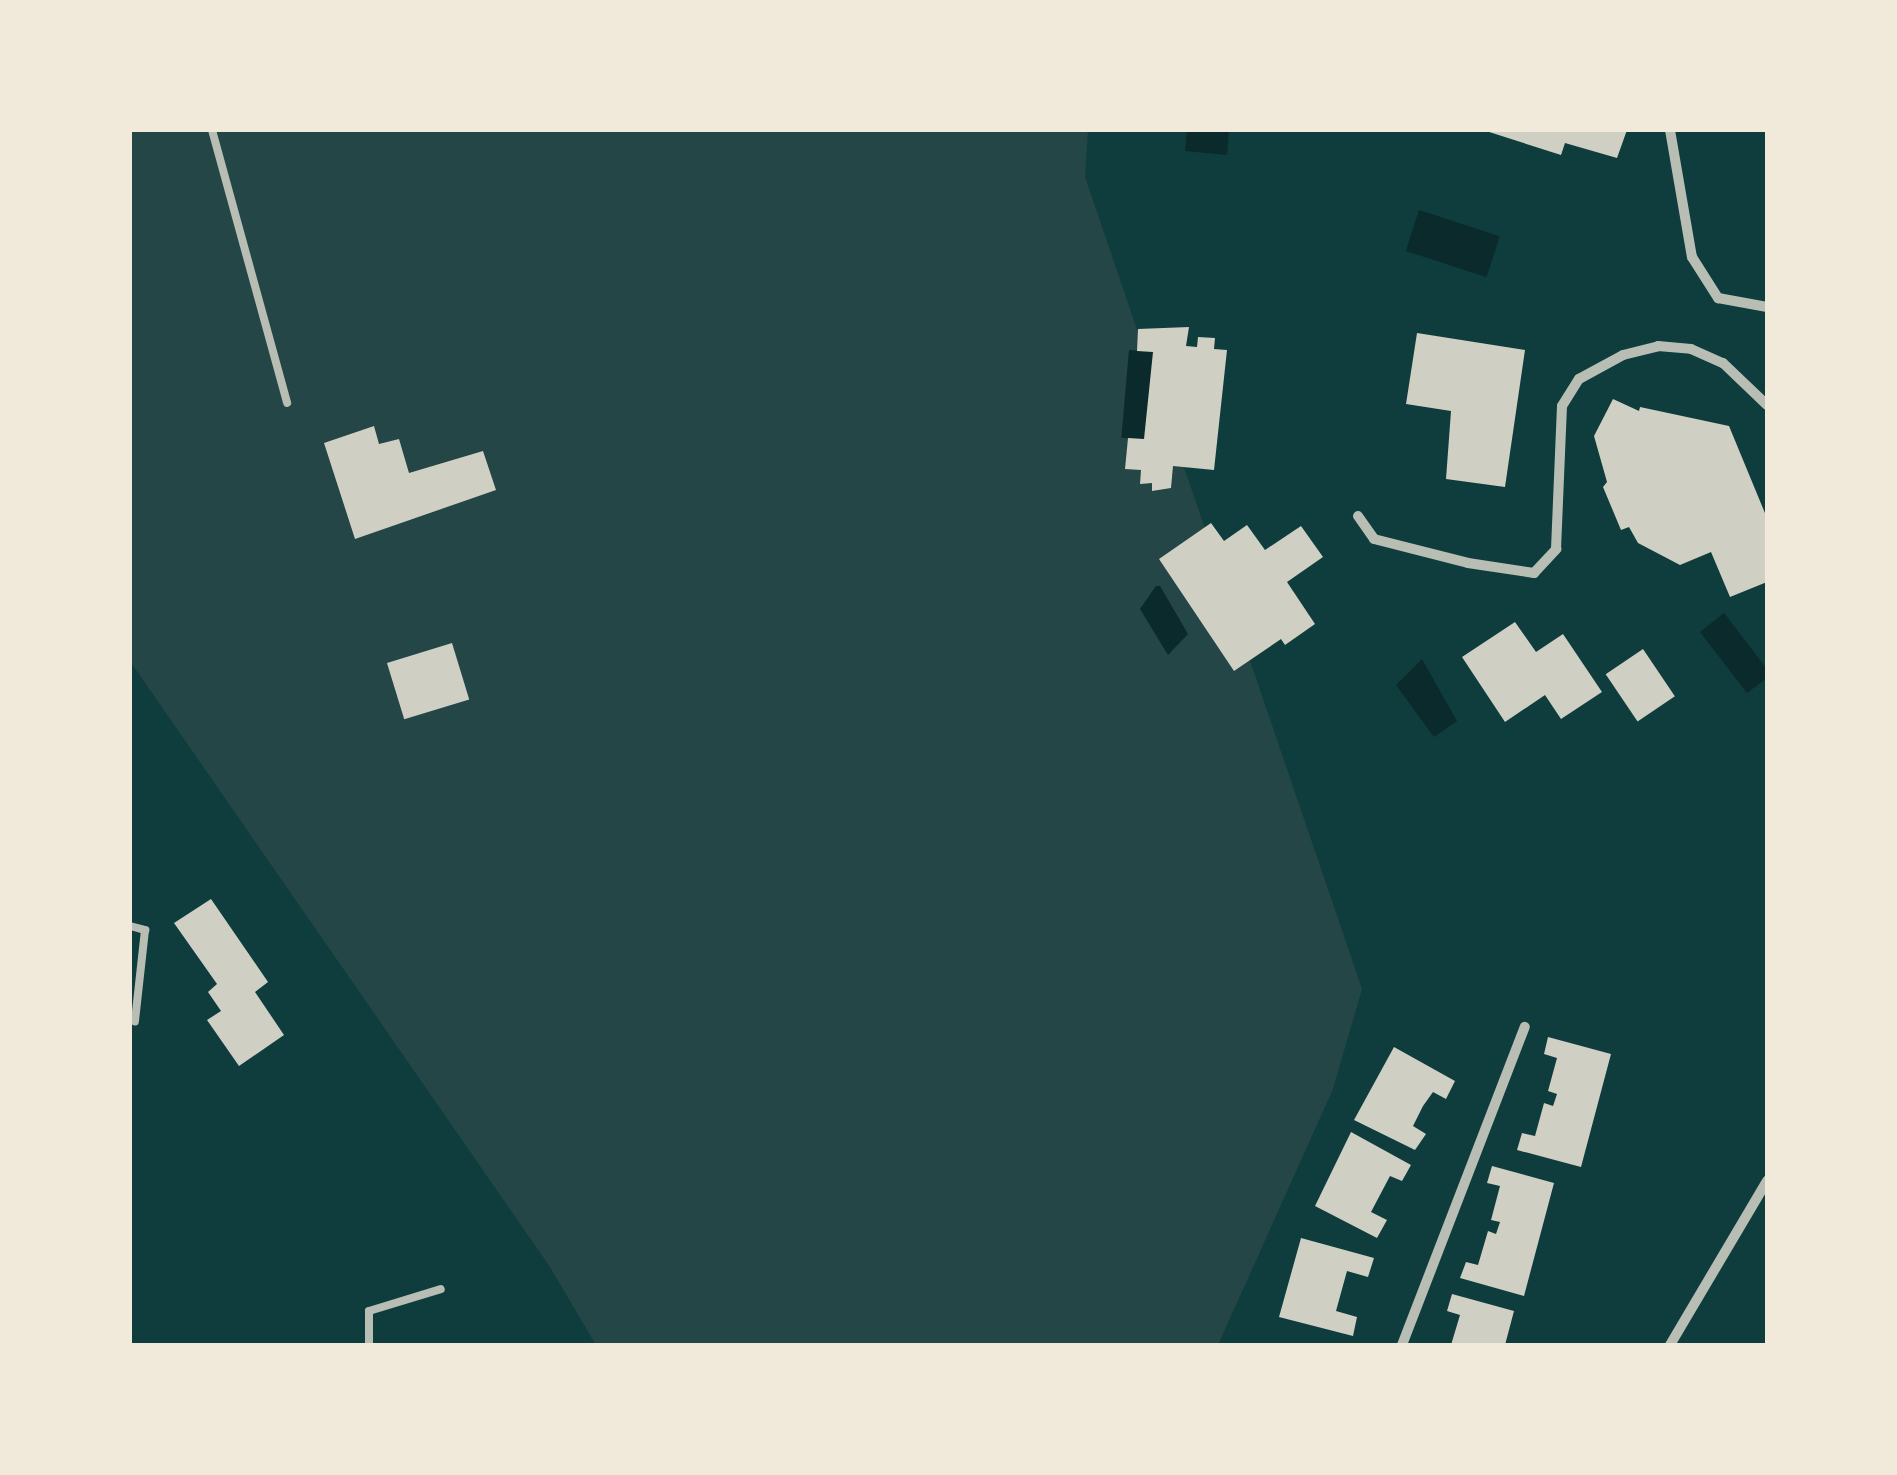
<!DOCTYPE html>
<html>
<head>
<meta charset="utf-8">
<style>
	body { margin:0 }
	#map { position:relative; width:1897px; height:1475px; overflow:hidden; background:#0f3d3e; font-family:Georgia,serif }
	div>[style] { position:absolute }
	.green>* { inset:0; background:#244646 }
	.water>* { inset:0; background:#0a2a2b; transform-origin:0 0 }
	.building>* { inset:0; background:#cfcfc3; transform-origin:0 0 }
	.service>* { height:8px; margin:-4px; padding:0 4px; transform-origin:4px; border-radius:4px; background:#b8beb3 }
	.minor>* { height:10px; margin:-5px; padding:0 5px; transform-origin:5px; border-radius:5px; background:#b8beb3 }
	span { translate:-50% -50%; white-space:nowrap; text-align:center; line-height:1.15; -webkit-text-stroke:10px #f1e9da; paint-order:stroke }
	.frame { position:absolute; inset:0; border:132px solid #f1e9da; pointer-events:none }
</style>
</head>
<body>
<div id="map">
	<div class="green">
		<i style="clip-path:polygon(130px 130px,1088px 130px,1085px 177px,1362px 989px,1333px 1089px,1218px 1345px,596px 1345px,550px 1267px,130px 661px)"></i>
	</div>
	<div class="water">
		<i style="clip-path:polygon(1187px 130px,1229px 130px,1227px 155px,1185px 151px)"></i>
		<i style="left:1419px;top:210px;width:85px;height:43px;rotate:18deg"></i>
		<i style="left:1129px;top:350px;width:24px;height:88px;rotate:5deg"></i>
		<i style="clip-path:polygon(1156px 586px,1160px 586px,1188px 634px,1168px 655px,1140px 609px)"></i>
		<i style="clip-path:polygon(1724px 613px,1767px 669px,1767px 678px,1747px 693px,1700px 632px)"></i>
		<i style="clip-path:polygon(1422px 659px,1457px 721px,1434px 737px,1396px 685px)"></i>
	</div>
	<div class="building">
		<i style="clip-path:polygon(1483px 130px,1627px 130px,1617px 158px,1565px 143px,1561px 155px)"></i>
		<i style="clip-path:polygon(1189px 327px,1186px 346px,1197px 347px,1198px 337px,1215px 338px,1214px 349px,1227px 350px,1214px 470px,1173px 466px,1171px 488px,1152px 491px,1152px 483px,1140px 484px,1141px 470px,1125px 469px,1128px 438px,1144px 439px,1153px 352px,1137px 351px,1138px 329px)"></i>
		<i style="clip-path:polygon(1417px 333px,1525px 350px,1505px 487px,1446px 479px,1451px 411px,1406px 404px)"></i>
		<i style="clip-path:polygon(1613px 399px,1639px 411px,1640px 407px,1729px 426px,1767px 518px,1767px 582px,1730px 597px,1711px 552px,1680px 565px,1638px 543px,1629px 527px,1621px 530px,1603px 487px,1607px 482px,1594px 436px)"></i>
		<i style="clip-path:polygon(374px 426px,379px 444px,399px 439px,409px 473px,483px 451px,496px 490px,355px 539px,324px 443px)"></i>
		<i style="clip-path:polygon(1211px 523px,1224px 541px,1247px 525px,1265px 550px,1301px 526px,1323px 557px,1287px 582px,1315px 624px,1285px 645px,1281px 639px,1234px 671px,1159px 559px)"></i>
		<i style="clip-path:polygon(1515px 622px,1536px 652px,1563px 634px,1602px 692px,1561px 719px,1545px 695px,1505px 722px,1462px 657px)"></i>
		<i style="left:452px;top:643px;width:59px;height:68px;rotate:73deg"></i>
		<i style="left:1643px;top:649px;width:57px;height:45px;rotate:56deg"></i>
		<i style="clip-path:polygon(211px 899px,268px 982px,255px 992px,284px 1035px,239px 1066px,207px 1020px,221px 1011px,208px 992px,217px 984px,174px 923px)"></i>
		<i style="clip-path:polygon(1548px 1037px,1611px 1054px,1581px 1167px,1517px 1150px,1522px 1133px,1535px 1136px,1544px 1103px,1553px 1106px,1557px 1094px,1548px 1091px,1557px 1058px,1544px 1054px)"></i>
		<i style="clip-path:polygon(1394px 1047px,1455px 1081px,1446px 1099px,1433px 1092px,1423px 1106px,1413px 1126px,1426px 1134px,1415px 1150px,1354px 1120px)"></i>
		<i style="clip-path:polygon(1351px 1132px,1411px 1165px,1402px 1181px,1390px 1176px,1371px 1212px,1387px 1220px,1377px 1238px,1315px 1206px)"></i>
		<i style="clip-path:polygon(1492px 1166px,1554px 1183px,1524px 1296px,1460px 1278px,1466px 1262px,1478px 1265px,1488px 1231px,1496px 1234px,1500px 1222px,1491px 1220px,1500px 1186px,1487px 1183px)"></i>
		<i style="clip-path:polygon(1301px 1238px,1374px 1258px,1368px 1277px,1347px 1271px,1336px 1311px,1357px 1317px,1353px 1336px,1279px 1317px)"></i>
		<i style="clip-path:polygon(1452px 1294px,1514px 1311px,1505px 1345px,1451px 1345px,1460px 1315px,1447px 1311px)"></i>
	</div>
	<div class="service">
		<i style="left:212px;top:130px;width:283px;rotate:74.6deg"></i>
		<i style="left:130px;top:926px;width:16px;rotate:15deg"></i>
		<i style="left:145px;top:930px;width:92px;rotate:96.3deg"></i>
		<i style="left:369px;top:1345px;width:34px;rotate:-90deg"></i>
		<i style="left:369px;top:1311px;width:75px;rotate:-17deg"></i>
	</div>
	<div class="minor">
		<i style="left:1670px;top:130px;width:129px;rotate:80.2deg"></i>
		<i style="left:1692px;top:257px;width:49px;rotate:57.6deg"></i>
		<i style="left:1718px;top:298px;width:50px;rotate:10.4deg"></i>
		<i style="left:1358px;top:516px;width:28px;rotate:55deg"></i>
		<i style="left:1374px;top:539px;width:97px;rotate:14.3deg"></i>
		<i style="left:1468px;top:563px;width:67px;rotate:8.6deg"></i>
		<i style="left:1534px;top:573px;width:33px;rotate:-47deg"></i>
		<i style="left:1556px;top:549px;width:143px;rotate:-87.6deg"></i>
		<i style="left:1562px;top:406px;width:32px;rotate:-58deg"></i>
		<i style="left:1579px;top:379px;width:50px;rotate:-28.6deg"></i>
		<i style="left:1623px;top:355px;width:36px;rotate:-14deg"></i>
		<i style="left:1658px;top:346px;width:33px;rotate:5deg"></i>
		<i style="left:1691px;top:349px;width:35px;rotate:24deg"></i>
		<i style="left:1723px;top:363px;width:61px;rotate:43.7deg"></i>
		<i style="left:1402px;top:1345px;width:341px;rotate:-68.9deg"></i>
		<i style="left:1670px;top:1345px;width:191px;rotate:-59.4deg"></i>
	</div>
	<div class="frame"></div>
</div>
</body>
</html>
